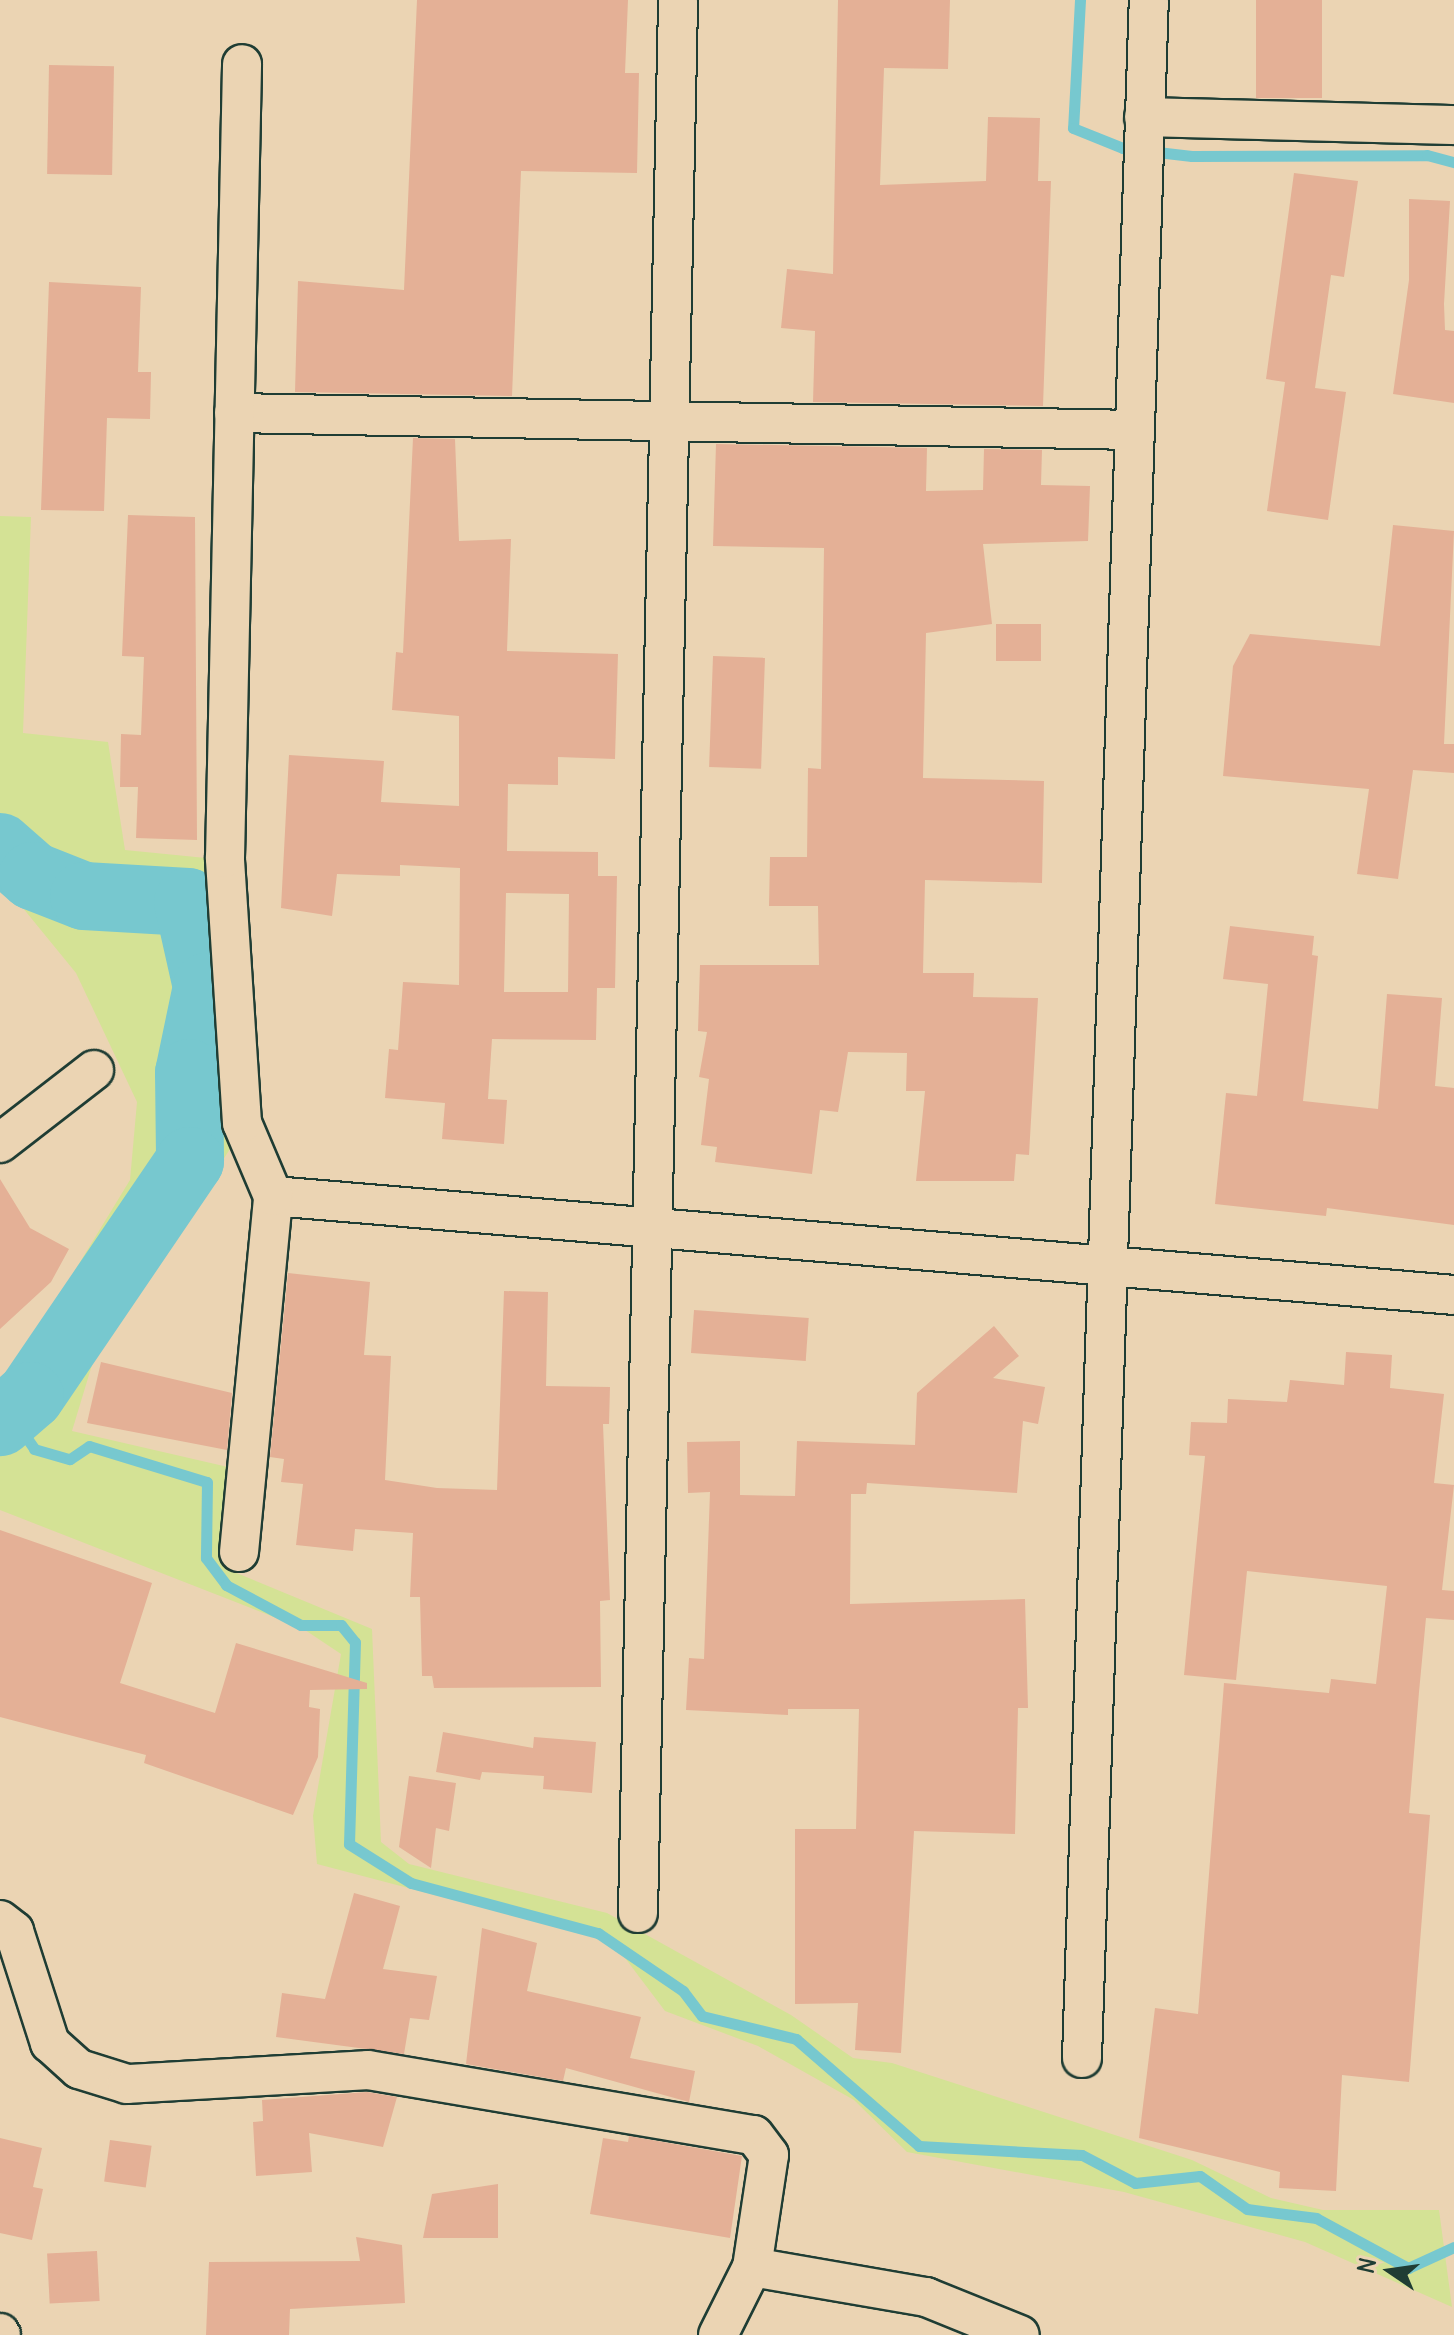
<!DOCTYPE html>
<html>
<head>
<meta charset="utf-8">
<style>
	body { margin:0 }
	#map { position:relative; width:1454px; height:2335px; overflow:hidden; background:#ebd4b3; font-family:Delius,sans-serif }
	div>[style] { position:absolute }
	.green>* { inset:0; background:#d4e295 }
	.stream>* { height:11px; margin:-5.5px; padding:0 5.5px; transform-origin:5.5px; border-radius:5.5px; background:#77c8cf }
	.river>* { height:68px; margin:-34px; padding:0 34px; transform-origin:34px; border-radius:34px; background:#77c8cf }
	.building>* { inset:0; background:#e4b096; transform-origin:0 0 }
	.roads { filter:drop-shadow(2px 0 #1f3d34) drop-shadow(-2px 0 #1f3d34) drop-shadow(0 2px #1f3d34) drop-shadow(0 -2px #1f3d34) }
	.minor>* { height:38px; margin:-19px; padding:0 19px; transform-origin:19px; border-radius:19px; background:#ebd4b3 }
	span { translate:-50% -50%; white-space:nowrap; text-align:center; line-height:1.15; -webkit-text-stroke:6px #ebd4b3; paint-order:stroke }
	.north { position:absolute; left:1350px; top:2231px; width:80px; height:80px; -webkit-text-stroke:6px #ebd4b3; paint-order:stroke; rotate:283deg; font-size:22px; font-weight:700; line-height:32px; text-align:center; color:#1f3d34 }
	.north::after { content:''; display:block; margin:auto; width:28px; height:36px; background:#1f3d34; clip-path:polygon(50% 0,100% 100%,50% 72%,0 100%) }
</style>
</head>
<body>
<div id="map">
	<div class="green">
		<i style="clip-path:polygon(0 516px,31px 517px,23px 733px,108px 742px,125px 850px,216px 859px,232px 1146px,95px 1355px,72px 1431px,228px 1467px,234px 1572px,372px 1629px,381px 1842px,409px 1864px,607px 1913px,791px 2015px,853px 2058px,892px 2063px,1192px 2160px,1271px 2198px,1323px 2210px,1439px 2210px,1452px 2307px,1305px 2242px,1124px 2192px,907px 2152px,854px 2100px,758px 2046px,665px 2011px,613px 1942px,317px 1864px,313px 1816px,341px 1654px,302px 1628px,0 1510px,0 1382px,13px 1372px,130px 1180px,137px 1102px,76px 973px,0 880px)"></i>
	</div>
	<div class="stream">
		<i style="left:1080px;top:0;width:128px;rotate:93.1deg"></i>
		<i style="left:1073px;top:128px;width:54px;rotate:21.8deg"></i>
		<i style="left:1123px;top:148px;width:69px;rotate:6.6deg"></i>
		<i style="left:1192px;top:156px;width:235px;rotate:-0.2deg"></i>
		<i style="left:1427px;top:155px;width:28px;rotate:15deg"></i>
		<i style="left:12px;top:1417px;width:39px;rotate:55deg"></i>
		<i style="left:34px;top:1449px;width:37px;rotate:16deg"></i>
		<i style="left:70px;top:1459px;width:23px;rotate:-34deg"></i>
		<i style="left:89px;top:1446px;width:123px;rotate:17deg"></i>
		<i style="left:207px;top:1482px;width:76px;rotate:90.8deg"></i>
		<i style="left:206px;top:1558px;width:34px;rotate:53deg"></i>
		<i style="left:226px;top:1585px;width:85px;rotate:28.1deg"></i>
		<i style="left:301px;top:1625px;width:40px"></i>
		<i style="left:341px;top:1625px;width:22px;rotate:51deg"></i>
		<i style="left:355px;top:1642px;width:202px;rotate:91.7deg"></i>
		<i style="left:349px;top:1844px;width:73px;rotate:32.2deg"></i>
		<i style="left:411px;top:1883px;width:194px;rotate:15deg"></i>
		<i style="left:598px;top:1933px;width:103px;rotate:34.3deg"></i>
		<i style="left:683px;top:1991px;width:31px;rotate:53deg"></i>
		<i style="left:702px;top:2016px;width:97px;rotate:13.7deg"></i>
		<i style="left:796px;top:2039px;width:163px;rotate:41deg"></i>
		<i style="left:919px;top:2146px;width:163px;rotate:3.2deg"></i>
		<i style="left:1082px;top:2155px;width:60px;rotate:27.8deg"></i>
		<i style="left:1135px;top:2183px;width:65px;rotate:-6.1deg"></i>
		<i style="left:1200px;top:2176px;width:57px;rotate:35.1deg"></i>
		<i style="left:1247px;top:2209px;width:70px;rotate:7.4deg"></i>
		<i style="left:1316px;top:2218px;width:105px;rotate:28.5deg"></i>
		<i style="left:1408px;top:2268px;width:51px;rotate:-24.5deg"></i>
	</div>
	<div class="river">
		<i style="left:0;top:847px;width:44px;rotate:41.3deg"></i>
		<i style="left:33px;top:876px;width:55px;rotate:21.4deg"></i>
		<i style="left:84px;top:896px;width:104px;rotate:3.3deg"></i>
		<i style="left:188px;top:902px;width:87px;rotate:77.4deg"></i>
		<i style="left:207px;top:987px;width:88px;rotate:101.8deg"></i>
		<i style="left:189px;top:1073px;width:88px;rotate:89.3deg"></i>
		<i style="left:190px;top:1161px;width:284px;rotate:124.2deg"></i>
		<i style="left:30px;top:1396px;width:40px;rotate:139deg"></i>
	</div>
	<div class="building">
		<i style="clip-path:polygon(417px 0,628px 0,625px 73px,639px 73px,637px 173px,521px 171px,512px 396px,295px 392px,298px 281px,404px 290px)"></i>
		<i style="clip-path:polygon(838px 0,950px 0,948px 69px,884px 68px,880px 185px,986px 181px,988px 117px,1040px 118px,1038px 181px,1051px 181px,1043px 406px,813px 402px,815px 331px,781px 328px,787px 269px,833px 274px)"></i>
		<i style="left:1256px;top:0;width:66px;height:98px"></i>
		<i style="left:49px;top:65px;width:65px;height:109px;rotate:1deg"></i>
		<i style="clip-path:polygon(1294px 173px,1358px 181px,1344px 277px,1331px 275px,1315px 388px,1346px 392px,1328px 520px,1267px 511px,1285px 382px,1266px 379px)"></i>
		<i style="clip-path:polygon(1409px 199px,1450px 201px,1444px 304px,1445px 330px,1454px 331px,1454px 403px,1393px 394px,1409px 280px)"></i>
		<i style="clip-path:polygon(49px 282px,141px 287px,138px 372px,151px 372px,150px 419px,107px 418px,104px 511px,41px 510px)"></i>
		<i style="clip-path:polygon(evenodd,413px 438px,455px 439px,459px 541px,511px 539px,507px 651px,618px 654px,615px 759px,558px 757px,558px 785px,508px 784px,507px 851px,598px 852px,598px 876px,617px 876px,615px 988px,597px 988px,596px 1040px,492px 1039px,488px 1099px,507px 1100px,504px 1144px,442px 1139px,445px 1103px,385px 1098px,389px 1049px,398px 1050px,403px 982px,459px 985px,460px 868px,400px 865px,400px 876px,337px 874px,332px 916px,281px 908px,289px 755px,384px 761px,381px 802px,459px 806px,459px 716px,392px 710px,396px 652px,403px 653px,413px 438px,506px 893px,569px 894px,568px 992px,504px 992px,506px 893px)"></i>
		<i style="clip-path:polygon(716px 444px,927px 448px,926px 491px,983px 490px,984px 449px,1042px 450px,1041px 485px,1090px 486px,1088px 541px,983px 544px,992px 624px,926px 633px,923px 778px,1044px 781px,1042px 883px,925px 880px,923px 973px,974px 973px,973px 997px,1038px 998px,1029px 1155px,1016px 1154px,1014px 1181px,916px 1181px,925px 1091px,906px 1091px,907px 1053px,848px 1052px,838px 1112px,820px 1110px,812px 1174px,715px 1162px,717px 1147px,701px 1145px,709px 1079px,699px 1077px,707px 1032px,698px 1031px,700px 965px,819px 965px,818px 906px,769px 906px,770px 857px,807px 857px,808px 768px,821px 769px,824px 548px,713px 546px)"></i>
		<i style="clip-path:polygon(128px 515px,195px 517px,197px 840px,136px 838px,138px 787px,120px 787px,121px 734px,141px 735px,144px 657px,122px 656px)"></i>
		<i style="clip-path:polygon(1393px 525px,1454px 531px,1444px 744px,1454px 744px,1454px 773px,1413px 770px,1398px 879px,1357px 874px,1369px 789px,1223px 776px,1233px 666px,1250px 634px,1380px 646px)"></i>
		<i style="left:996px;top:624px;width:45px;height:37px"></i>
		<i style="left:713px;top:656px;width:52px;height:111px;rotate:2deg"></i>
		<i style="clip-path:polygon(1230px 926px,1314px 936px,1312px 955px,1318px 956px,1303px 1101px,1378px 1109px,1387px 994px,1442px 998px,1435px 1086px,1454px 1088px,1454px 1225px,1327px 1208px,1326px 1216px,1215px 1204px,1226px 1093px,1257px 1096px,1268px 984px,1223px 979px)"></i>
		<i style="clip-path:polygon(0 1179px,30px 1228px,69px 1249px,51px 1282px,0 1329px)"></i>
		<i style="clip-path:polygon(288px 1273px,370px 1282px,364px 1355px,391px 1356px,385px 1480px,437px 1488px,497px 1490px,504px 1291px,548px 1292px,546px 1386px,610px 1387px,609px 1424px,603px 1424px,610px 1600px,600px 1601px,601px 1687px,434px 1688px,432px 1676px,422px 1676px,420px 1597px,410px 1597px,413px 1533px,355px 1529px,353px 1551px,296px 1545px,303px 1484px,281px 1482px,284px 1459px,270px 1457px)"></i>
		<i style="left:694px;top:1310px;width:115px;height:43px;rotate:4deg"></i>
		<i style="clip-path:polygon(994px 1326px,1019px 1356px,993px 1378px,1045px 1387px,1038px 1424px,1023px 1421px,1017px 1493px,867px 1483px,866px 1494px,851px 1494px,850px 1604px,1025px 1599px,1028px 1708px,1018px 1708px,1015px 1834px,914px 1831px,901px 2053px,855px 2050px,858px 2003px,795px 2004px,795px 1829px,856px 1829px,859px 1709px,788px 1709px,788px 1715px,686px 1710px,689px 1658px,704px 1659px,710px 1492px,688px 1493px,687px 1442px,740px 1441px,740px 1495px,795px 1496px,797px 1441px,915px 1445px,917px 1393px)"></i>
		<i style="clip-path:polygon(1346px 1352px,1392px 1355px,1390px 1388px,1444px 1394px,1434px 1483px,1454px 1485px,1442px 1590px,1454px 1591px,1454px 1620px,1426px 1618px,1419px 1692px,1409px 1813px,1430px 1815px,1409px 2082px,1342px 2075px,1336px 2191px,1279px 2188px,1280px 2172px,1139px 2138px,1155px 2008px,1198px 2014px,1224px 1683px,1329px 1693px,1331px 1679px,1376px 1684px,1387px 1586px,1247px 1571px,1236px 1680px,1184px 1675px,1205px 1456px,1189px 1455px,1191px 1422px,1227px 1423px,1228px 1399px,1287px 1402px,1290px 1380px,1344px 1385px)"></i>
		<i style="clip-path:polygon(101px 1362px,232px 1393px,227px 1450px,87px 1423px)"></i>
		<i style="clip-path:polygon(0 1530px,152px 1583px,120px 1683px,215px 1713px,236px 1643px,367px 1683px,367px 1689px,310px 1690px,309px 1707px,320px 1709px,318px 1757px,293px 1815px,144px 1763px,146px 1755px,0 1717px)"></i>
		<i style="clip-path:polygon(443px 1732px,533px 1748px,534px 1737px,596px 1742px,592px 1793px,543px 1789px,544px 1776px,482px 1772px,480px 1780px,436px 1772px)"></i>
		<i style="clip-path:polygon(409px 1776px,456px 1783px,449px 1831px,436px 1828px,431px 1868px,399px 1847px)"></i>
		<i style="clip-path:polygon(354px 1893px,400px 1906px,383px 1969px,437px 1976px,429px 2020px,410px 2018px,404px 2054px,276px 2037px,282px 1993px,325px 1999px)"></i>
		<i style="clip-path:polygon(482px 1928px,537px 1943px,527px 1991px,641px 2017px,630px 2058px,695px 2071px,689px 2102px,566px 2068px,563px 2081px,466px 2064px)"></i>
		<i style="clip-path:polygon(367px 2092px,397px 2097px,383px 2147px,309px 2133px,312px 2172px,256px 2176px,253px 2122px,263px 2121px,262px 2100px)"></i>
		<i style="clip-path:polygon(629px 2136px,742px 2156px,730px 2238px,590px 2214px,603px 2138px,628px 2142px)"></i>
		<i style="clip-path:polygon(0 2138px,42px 2148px,33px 2187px,43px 2189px,32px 2240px,0 2233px)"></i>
		<i style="left:110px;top:2140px;width:42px;height:42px;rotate:8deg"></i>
		<i style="clip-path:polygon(498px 2184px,498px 2238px,423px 2238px,432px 2194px)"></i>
		<i style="clip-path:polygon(356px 2237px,402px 2245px,405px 2303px,290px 2309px,289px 2335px,206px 2335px,209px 2262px,360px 2261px)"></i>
		<i style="left:97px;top:2251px;width:50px;height:50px;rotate:87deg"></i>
	</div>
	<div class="roads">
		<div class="minor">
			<i style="left:1144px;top:117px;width:310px;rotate:1.5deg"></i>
			<i style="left:234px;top:413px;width:900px;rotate:1.08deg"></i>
			<i style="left:0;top:1143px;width:119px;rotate:-37.8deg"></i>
			<i style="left:273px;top:1196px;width:1185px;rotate:4.79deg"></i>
			<i style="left:239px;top:1552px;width:358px;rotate:-84.5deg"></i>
			<i style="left:273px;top:1196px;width:79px;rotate:-113deg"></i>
			<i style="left:242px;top:1123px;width:266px;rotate:-93.7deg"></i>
			<i style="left:225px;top:858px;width:794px;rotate:-88.77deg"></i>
			<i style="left:638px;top:1913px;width:1913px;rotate:-88.8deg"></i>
			<i style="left:0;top:1920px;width:18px;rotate:38deg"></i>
			<i style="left:14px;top:1931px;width:118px;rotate:72.2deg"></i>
			<i style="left:50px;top:2043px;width:39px;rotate:42deg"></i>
			<i style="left:79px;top:2069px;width:50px;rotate:17.4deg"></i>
			<i style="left:127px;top:2084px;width:241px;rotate:-3.3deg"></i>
			<i style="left:368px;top:2070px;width:391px;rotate:9.6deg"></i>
			<i style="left:754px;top:2135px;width:25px;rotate:53deg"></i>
			<i style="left:769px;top:2155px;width:113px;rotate:98.6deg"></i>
			<i style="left:1082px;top:2058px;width:2059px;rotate:-88.14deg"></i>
			<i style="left:0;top:2333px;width:2px;rotate:63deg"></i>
			<i style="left:718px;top:2335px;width:76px;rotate:-63.4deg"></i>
			<i style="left:752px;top:2267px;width:177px;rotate:9.8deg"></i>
			<i style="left:926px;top:2297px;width:101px;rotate:22deg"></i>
		</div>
	</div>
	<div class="north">N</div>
</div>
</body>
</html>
